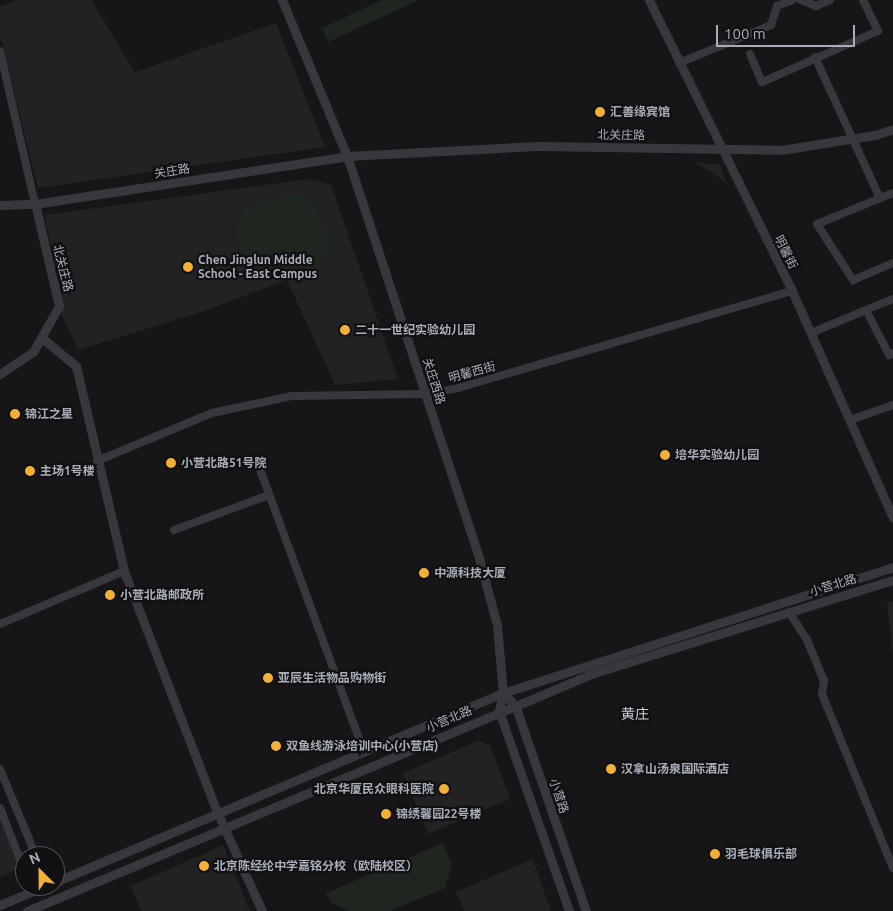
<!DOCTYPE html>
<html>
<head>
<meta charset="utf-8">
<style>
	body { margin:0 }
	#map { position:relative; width:893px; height:911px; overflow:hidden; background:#161618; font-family:Ubuntu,"Noto Sans SC",sans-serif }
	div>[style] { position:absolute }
	.built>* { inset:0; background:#222225 }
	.green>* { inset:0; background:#1e261f }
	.minor>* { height:8px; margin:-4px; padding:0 4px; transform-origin:4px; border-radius:4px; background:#37383d }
	.tertiary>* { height:9px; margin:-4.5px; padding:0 4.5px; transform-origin:4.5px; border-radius:4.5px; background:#37383d }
	.dots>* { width:14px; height:14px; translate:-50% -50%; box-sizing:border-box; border:2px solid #111113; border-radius:50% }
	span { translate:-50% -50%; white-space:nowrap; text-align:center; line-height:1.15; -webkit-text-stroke:4.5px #111113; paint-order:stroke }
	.poi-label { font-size:12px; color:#a8adb8; font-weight:700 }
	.left { translate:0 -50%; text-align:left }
	.right { translate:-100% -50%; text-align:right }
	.street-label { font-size:12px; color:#a8adb8 }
	.neighbourhood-label { font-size:14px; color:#c9ccd4 }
	.north { position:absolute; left:15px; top:846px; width:50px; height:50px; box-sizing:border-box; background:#111113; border:1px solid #4d4f55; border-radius:50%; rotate:337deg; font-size:14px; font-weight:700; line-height:20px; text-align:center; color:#a8adb8 }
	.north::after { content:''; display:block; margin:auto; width:18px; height:22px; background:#f2b134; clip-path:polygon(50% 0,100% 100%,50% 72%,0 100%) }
	.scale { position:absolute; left:716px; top:25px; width:139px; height:22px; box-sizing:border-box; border:2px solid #a8adb8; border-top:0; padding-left:6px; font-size:15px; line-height:18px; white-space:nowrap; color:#a8adb8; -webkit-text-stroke:4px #111113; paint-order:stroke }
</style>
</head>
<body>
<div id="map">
	<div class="built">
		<i style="clip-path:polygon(17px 0,91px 0,135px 72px,276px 23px,325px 147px,38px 188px,0 35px,0 7px)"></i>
		<i style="clip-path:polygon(310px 179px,331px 185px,398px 379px,335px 385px,287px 280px,201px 312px,78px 350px,62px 315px,61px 287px,44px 215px)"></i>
		<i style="clip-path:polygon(893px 601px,893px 656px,887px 603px)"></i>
		<i style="clip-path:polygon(478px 741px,490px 745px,510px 799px,428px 834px,403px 773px)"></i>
		<i style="clip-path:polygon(0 806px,25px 866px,0 877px)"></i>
		<i style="clip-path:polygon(223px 845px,250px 911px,141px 911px,131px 886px)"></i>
		<i style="clip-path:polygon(533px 859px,551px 911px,464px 911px,456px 892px)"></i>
	</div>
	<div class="green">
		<i style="clip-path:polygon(382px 0,419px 0,328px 42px,322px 28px)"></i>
		<i style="clip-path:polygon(695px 163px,720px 164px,726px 183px,711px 171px)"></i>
		<i style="clip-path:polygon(288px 193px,310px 197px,332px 239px,326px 260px,265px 283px,246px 270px,234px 232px,245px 206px)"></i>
		<i style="clip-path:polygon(443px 843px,452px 864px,445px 888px,390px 911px,349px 911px,330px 902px,326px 893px)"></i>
	</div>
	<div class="minor">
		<i style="left:801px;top:0;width:16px;rotate:22deg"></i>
		<i style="left:816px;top:6px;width:15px;rotate:-23deg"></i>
		<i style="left:0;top:51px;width:157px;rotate:77.1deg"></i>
		<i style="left:750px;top:54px;width:30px;rotate:67deg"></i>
		<i style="left:762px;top:82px;width:127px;rotate:-23.7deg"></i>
		<i style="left:878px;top:31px;width:34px;rotate:-116deg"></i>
		<i style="left:815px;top:57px;width:155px;rotate:65.3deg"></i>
		<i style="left:679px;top:63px;width:100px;rotate:-22.4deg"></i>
		<i style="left:771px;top:25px;width:20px;rotate:-72deg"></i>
		<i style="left:777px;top:6px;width:17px;rotate:-21deg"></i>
		<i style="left:893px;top:193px;width:82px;rotate:157.8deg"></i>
		<i style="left:817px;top:224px;width:67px;rotate:57.3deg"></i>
		<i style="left:853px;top:280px;width:43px;rotate:-23deg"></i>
		<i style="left:893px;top:299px;width:29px;rotate:158deg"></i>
		<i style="left:866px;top:310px;width:51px;rotate:62.9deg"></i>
		<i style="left:889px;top:355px;width:4px;rotate:-27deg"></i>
		<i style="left:811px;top:333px;width:60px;rotate:-22.7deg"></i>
		<i style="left:850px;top:420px;width:46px;rotate:-19.2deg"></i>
		<i style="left:97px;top:461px;width:125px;rotate:-22.7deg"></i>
		<i style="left:212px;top:413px;width:82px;rotate:-12deg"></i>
		<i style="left:292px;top:396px;width:133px;rotate:-0.9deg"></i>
		<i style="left:425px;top:394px;width:34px;rotate:-10deg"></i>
		<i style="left:458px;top:388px;width:348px;rotate:-16.2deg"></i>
		<i style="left:258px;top:464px;width:307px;rotate:69.8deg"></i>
		<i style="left:174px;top:530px;width:101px;rotate:-20.2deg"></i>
		<i style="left:789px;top:612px;width:33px;rotate:57deg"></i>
		<i style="left:807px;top:640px;width:44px;rotate:67.5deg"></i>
		<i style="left:824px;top:681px;width:13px;rotate:99deg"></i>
		<i style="left:822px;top:694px;width:188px;rotate:67.8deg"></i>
		<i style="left:0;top:624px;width:135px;rotate:-23.1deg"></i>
		<i style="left:0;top:769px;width:94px;rotate:67.5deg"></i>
		<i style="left:0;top:808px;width:69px;rotate:68.7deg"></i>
	</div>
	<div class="tertiary">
		<i style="left:282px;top:0;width:169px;rotate:67.4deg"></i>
		<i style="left:347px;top:156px;width:423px;rotate:71.8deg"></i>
		<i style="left:479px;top:558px;width:69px;rotate:75deg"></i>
		<i style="left:497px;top:625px;width:68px;rotate:85deg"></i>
		<i style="left:503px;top:693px;width:18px;rotate:103deg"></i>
		<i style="left:649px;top:0;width:324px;rotate:63.8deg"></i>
		<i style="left:792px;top:291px;width:248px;rotate:66deg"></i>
		<i style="left:0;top:205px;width:35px;rotate:-2deg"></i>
		<i style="left:35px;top:204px;width:316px;rotate:-8.7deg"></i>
		<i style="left:347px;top:156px;width:191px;rotate:-3deg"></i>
		<i style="left:538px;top:146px;width:243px;rotate:0.9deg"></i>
		<i style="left:781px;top:150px;width:95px;rotate:-9.1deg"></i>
		<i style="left:875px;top:135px;width:19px;rotate:-18deg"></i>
		<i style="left:42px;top:338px;width:44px;rotate:39.5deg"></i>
		<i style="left:76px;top:366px;width:211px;rotate:76.8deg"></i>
		<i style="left:124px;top:571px;width:261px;rotate:68.9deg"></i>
		<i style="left:218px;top:814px;width:107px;rotate:65.6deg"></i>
		<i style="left:0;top:374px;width:40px;rotate:-34deg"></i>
		<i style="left:33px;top:352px;width:53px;rotate:-60.5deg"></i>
		<i style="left:59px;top:306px;width:105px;rotate:-103.2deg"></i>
		<i style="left:503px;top:693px;width:17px;rotate:45deg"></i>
		<i style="left:515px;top:705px;width:218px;rotate:71deg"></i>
		<i style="left:499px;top:711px;width:212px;rotate:70.7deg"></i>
		<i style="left:55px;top:882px;width:486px;rotate:-22.9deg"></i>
		<i style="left:503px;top:693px;width:410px;rotate:-17.9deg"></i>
		<i style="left:0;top:905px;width:49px;rotate:-22.9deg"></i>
		<i style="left:27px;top:911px;width:615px;rotate:-22.77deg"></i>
		<i style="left:594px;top:673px;width:313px;rotate:-17.3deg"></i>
	</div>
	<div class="dots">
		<i style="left:600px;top:112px;background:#f2b134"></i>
		<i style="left:188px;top:267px;background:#f2b134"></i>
		<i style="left:345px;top:330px;background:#f2b134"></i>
		<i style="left:15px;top:414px;background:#f2b134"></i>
		<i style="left:665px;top:455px;background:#f2b134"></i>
		<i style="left:171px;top:463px;background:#f2b134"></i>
		<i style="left:30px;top:471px;background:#f2b134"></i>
		<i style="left:424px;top:573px;background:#f2b134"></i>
		<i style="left:110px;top:595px;background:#f2b134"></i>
		<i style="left:268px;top:678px;background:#f2b134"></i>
		<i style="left:276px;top:746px;background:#f2b134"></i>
		<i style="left:611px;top:769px;background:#f2b134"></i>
		<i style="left:444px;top:789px;background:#f2b134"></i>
		<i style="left:386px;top:814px;background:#f2b134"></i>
		<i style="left:715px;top:854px;background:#f2b134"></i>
		<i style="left:204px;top:866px;background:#f2b134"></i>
	</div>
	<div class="poi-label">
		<span class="left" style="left:610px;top:112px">汇善缘宾馆</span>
		<span class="left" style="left:198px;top:267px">Chen Jinglun Middle<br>School - East Campus</span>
		<span class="left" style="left:355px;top:330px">二十一世纪实验幼儿园</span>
		<span class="left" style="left:25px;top:414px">锦江之星</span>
		<span class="left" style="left:675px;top:455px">培华实验幼儿园</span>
		<span class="left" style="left:181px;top:463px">小营北路51号院</span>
		<span class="left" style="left:40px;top:471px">主场1号楼</span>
		<span class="left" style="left:434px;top:573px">中源科技大厦</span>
		<span class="left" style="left:120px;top:595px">小营北路邮政所</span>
		<span class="left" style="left:278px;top:678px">亚辰生活物品购物街</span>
		<span class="left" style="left:286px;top:746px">双鱼线游泳培训中心(小营店)</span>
		<span class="left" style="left:621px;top:769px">汉拿山汤泉国际酒店</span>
		<span class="right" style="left:434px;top:789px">北京华厦民众眼科医院</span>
		<span class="left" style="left:396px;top:814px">锦绣馨园22号楼</span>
		<span class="left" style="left:725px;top:854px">羽毛球俱乐部</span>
		<span class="left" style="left:214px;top:866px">北京陈经纶中学嘉铭分校（欧陆校区）</span>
	</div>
	<div class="street-label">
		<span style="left:621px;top:135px;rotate:1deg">北关庄路</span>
		<span style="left:172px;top:171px;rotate:-9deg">关庄路</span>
		<span style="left:786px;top:252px;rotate:63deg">明馨街</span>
		<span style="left:63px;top:268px;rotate:76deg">北关庄路</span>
		<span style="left:472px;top:372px;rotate:-15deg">明馨西街</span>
		<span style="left:434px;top:381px;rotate:72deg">关庄西路</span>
		<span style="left:833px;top:585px;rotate:-17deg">小营北路</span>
		<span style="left:449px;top:719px;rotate:-23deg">小营北路</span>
		<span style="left:559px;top:796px;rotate:71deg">小营路</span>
	</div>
	<div class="neighbourhood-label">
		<span style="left:635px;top:714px">黄庄</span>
	</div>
	<div class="north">N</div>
	<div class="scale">100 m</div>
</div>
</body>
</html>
